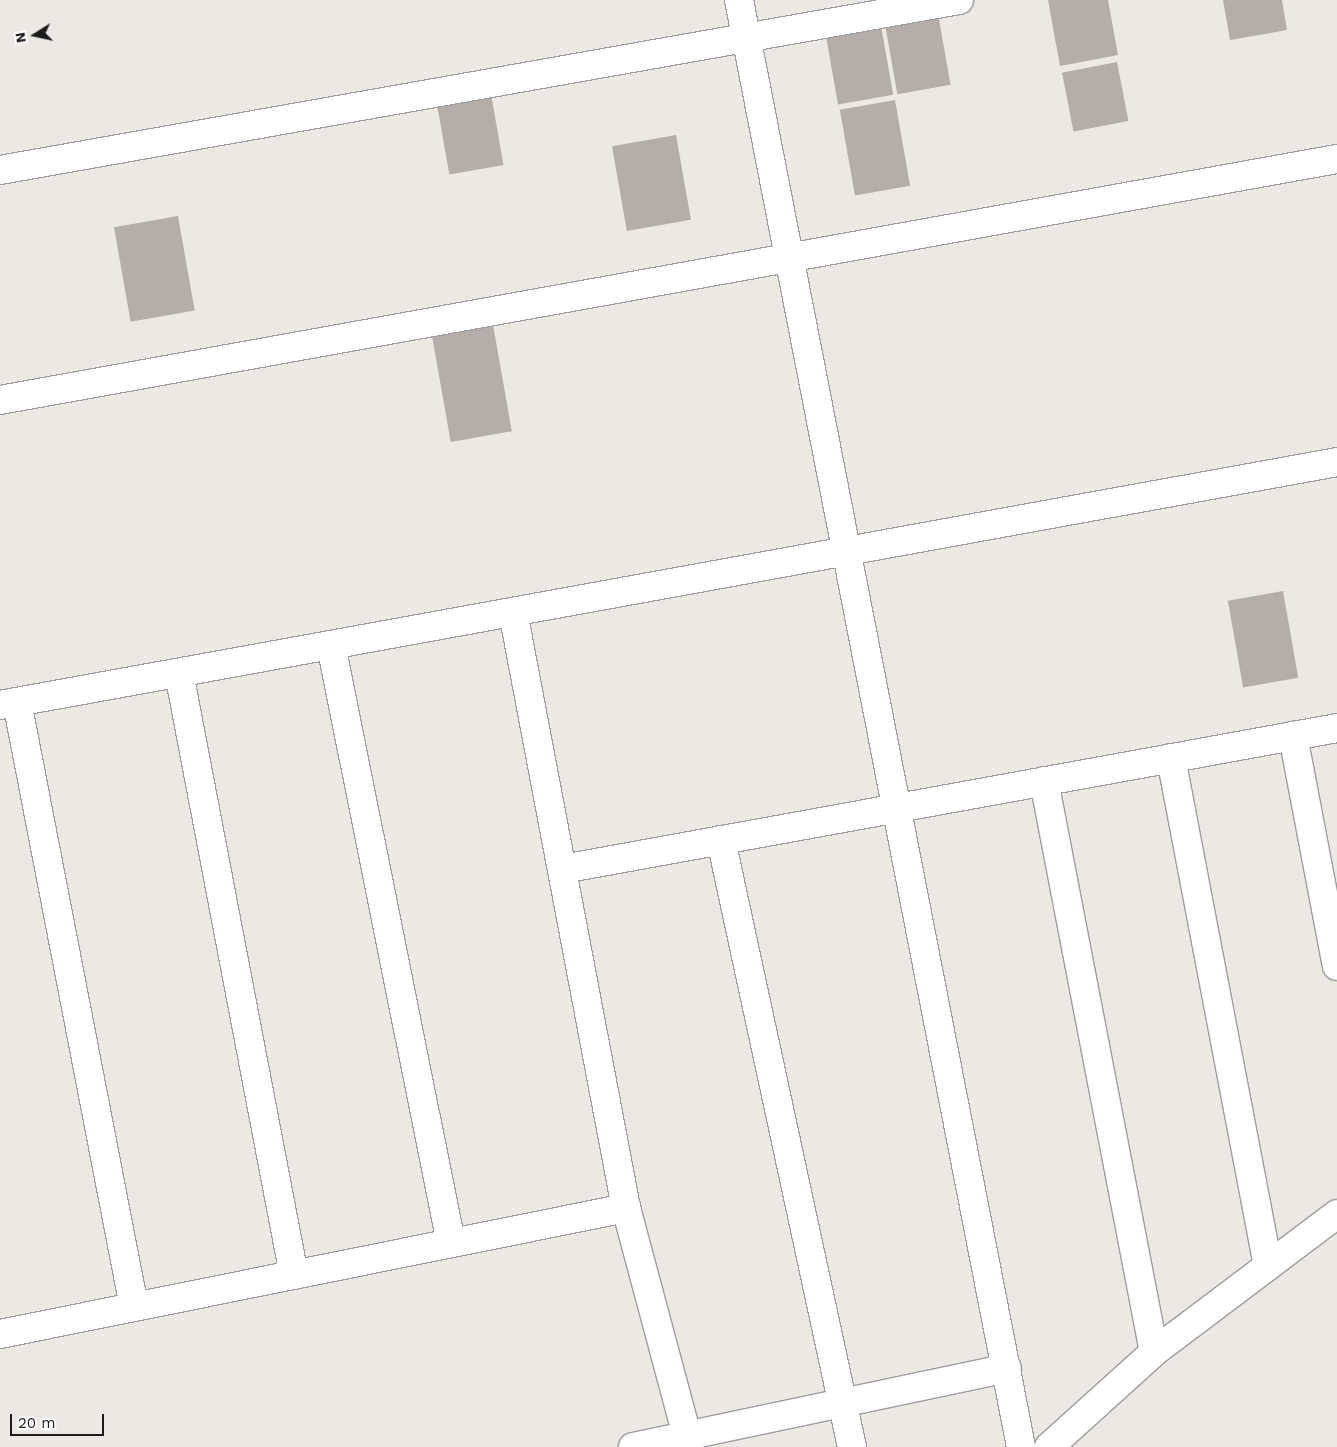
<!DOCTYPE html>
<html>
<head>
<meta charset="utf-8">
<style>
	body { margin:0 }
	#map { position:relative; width:1337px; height:1447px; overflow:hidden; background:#ece8e3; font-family:"Work Sans",sans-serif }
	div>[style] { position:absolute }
	.building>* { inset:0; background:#b5ada9; transform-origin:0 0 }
	.roads { filter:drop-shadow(1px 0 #9d9d9d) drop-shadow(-1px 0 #9d9d9d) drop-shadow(0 1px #9d9d9d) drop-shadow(0 -1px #9d9d9d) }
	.street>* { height:28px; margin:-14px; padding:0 14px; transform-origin:14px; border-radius:14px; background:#fff }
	span { translate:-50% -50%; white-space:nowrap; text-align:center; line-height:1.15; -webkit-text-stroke:5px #fff; paint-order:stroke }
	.north { position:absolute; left:10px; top:10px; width:50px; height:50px; -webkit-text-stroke:4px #fff; paint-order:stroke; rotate:260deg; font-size:14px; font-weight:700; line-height:20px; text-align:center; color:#1c1c1c }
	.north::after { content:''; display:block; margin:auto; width:18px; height:22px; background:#1c1c1c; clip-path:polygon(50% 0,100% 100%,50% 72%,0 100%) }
	.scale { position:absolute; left:10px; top:1414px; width:94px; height:22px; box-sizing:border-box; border:2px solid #1c1c1c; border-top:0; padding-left:6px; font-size:15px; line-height:18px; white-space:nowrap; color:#1c1c1c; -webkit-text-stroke:4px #fff; paint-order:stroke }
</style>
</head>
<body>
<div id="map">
	<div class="building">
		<i style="clip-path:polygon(1048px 0,1108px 0,1118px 55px,1060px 66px)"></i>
		<i style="clip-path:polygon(1223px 0,1282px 0,1287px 30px,1230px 40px)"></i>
		<i style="left:937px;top:8px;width:78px;height:54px;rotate:80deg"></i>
		<i style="left:880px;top:20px;width:76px;height:56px;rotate:80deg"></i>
		<i style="left:1117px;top:62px;width:60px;height:56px;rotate:79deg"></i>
		<i style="left:491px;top:94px;width:72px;height:55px;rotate:80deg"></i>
		<i style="left:895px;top:100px;width:87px;height:56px;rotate:80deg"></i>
		<i style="left:676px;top:135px;width:86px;height:65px;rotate:80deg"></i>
		<i style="left:178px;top:216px;width:96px;height:65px;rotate:80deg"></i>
		<i style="left:492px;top:319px;width:114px;height:62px;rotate:80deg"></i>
		<i style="left:1283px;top:591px;width:88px;height:56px;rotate:80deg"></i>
	</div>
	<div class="roads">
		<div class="street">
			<i style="left:739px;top:0;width:1474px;rotate:78.97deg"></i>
			<i style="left:0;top:170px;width:974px;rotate:-10.05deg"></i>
			<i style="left:0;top:400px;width:1359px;rotate:-10.22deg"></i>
			<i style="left:513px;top:612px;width:607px;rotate:79.26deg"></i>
			<i style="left:626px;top:1208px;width:247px;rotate:75deg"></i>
			<i style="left:331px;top:645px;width:610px;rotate:78.65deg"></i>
			<i style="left:179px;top:673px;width:613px;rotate:79.19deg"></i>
			<i style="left:17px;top:702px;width:616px;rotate:79.05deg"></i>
			<i style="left:0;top:705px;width:1359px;rotate:-10.3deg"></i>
			<i style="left:1293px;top:736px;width:234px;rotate:79.2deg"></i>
			<i style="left:1171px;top:758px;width:517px;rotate:79.19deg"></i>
			<i style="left:1044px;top:781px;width:581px;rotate:79.1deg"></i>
			<i style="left:721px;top:840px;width:621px;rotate:77.82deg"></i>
			<i style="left:563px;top:869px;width:787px;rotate:-10.32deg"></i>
			<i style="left:0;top:1334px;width:639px;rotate:-11.38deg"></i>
			<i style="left:633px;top:1447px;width:382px;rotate:-11.9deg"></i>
			<i style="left:1049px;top:1447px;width:142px;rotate:-42.1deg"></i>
			<i style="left:1154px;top:1352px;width:229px;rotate:-37deg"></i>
		</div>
	</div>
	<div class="north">N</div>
	<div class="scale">20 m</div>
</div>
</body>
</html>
